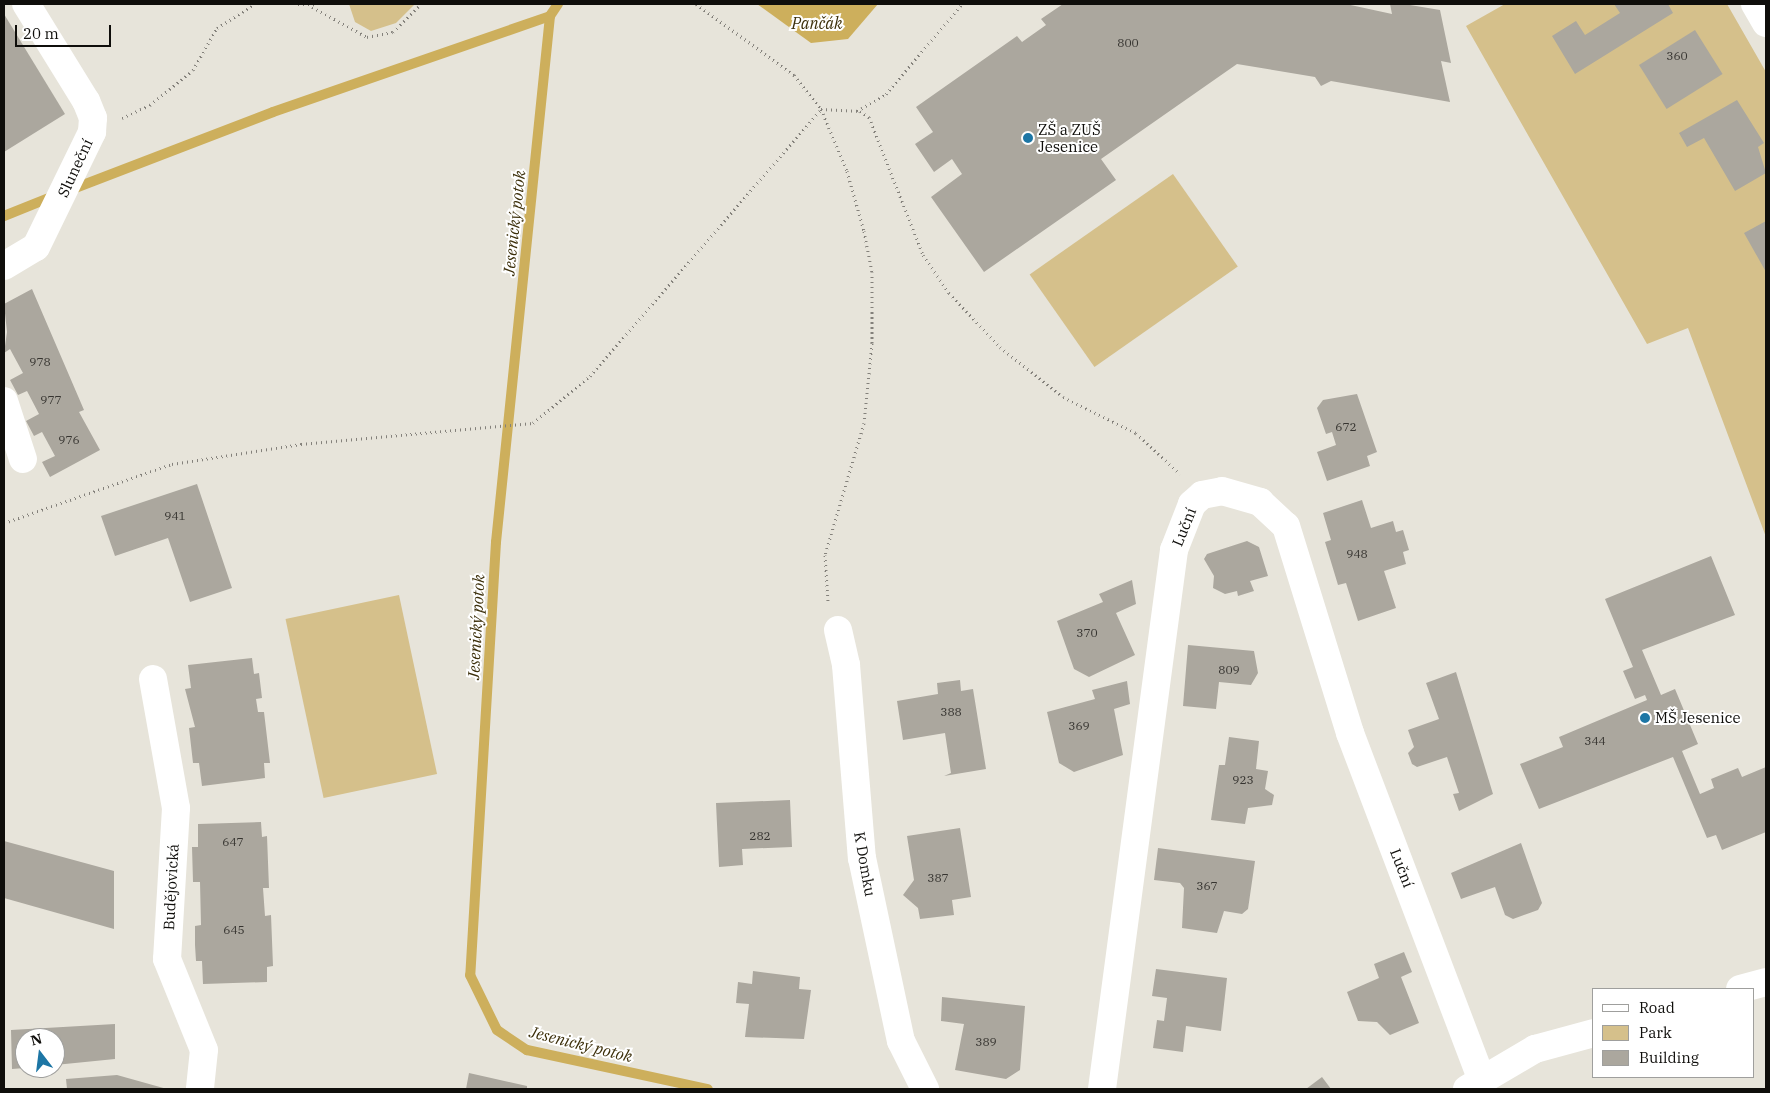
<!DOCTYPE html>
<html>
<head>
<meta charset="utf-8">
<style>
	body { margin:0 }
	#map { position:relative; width:1770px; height:1093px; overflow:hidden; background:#e7e4da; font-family:"IBM Plex Serif",serif }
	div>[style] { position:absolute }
	.green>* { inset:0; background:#d5c08b; transform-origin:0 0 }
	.water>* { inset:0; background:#cdaf5c }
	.stream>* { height:10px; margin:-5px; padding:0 5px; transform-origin:5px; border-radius:5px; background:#cdaf5c }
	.building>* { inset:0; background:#aba79e; transform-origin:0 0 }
	.path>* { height:3px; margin-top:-1.5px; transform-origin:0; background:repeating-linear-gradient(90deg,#84817b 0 1px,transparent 0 5px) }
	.street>* { height:28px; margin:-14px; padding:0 14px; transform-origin:14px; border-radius:14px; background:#fff }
	.dots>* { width:14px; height:14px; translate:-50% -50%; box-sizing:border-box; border:2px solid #fff; border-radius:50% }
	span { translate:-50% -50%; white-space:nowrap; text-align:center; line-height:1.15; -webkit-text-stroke:4px #fff; paint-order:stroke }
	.number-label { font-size:12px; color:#363430 }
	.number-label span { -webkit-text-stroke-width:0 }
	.poi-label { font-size:15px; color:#0f0e0b }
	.left { translate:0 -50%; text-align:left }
	.street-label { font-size:15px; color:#0f0e0b }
	.water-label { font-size:16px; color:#3c2f0a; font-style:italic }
	.frame { position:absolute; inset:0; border:5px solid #0f0e0b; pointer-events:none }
	.legend { position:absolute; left:1592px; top:988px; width:162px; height:90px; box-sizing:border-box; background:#fff; border:1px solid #9f9f9d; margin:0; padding:6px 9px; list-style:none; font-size:15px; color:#0f0e0b }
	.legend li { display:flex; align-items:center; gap:10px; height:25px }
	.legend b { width:25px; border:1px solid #9f9f9d }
	.north { position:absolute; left:15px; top:1028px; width:50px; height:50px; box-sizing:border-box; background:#fff; border:1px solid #9f9f9d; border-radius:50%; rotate:345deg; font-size:14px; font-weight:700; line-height:20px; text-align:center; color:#0f0e0b }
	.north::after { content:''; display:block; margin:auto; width:18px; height:22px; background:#1d76a5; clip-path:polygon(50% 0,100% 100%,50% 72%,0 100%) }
	.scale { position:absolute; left:15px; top:25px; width:96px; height:22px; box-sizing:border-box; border:2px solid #0f0e0b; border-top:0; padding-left:6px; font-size:15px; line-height:18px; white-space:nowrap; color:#0f0e0b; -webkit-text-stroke:4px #fff; paint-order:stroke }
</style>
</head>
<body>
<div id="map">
	<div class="green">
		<i style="clip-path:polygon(349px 4px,415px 4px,396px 23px,371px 31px,355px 22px)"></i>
		<i style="clip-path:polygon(1505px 4px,1727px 4px,1766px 72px,1766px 537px,1688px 328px,1647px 344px,1466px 26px)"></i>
		<i style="left:1173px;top:174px;width:113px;height:175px;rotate:55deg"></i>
		<i style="left:399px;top:595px;width:183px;height:116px;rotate:78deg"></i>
	</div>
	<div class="water">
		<i style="clip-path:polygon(757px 4px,878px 4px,848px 39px,811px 43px)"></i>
	</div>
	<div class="stream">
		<i style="left:558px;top:4px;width:14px;rotate:124deg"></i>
		<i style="left:550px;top:16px;width:529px;rotate:95.86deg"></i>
		<i style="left:496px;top:542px;width:434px;rotate:93.4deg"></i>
		<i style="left:470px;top:975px;width:61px;rotate:63.9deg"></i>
		<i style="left:497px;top:1030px;width:36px;rotate:34deg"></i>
		<i style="left:527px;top:1050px;width:185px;rotate:12.2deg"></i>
		<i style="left:70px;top:190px;width:217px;rotate:-21deg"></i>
		<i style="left:273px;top:112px;width:293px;rotate:-19.1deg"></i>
		<i style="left:4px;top:216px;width:54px;rotate:-21.8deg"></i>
	</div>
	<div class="building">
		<i style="clip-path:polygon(1063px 4px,1346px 4px,1392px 14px,1390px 4px,1404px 4px,1440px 10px,1451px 63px,1441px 61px,1450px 102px,1331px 81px,1321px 86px,1315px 77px,1237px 64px,1101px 159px,1116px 180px,984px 272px,931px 197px,962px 174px,952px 159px,934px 172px,915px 144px,933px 132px,916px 107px,1017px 36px,1022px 42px,1046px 25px,1041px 19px)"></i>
		<i style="clip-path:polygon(1614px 4px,1668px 4px,1673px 13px,1575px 74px,1552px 36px,1576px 21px,1585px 35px,1620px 13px)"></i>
		<i style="clip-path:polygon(4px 14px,65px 114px,4px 152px)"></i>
		<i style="left:1695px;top:30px;width:52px;height:66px;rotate:58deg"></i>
		<i style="clip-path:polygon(1737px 100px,1764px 143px,1758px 147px,1766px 173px,1735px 191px,1704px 138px,1687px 147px,1679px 133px)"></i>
		<i style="clip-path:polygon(1766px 221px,1766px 272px,1744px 233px)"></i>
		<i style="clip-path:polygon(32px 289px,84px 410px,79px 412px,100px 450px,50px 477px,42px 462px,55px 456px,42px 432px,34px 436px,26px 421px,39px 414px,27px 391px,18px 395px,10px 380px,23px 373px,10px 349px,4px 353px,7px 332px,4px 304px)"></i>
		<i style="clip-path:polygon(1357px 394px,1377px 452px,1367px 456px,1370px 466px,1327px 481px,1317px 452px,1336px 445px,1332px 432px,1326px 434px,1317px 408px,1323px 400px)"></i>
		<i style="clip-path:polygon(197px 484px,232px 588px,190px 602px,168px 538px,115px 556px,101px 516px)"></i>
		<i style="clip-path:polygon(1362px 500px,1371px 528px,1393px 521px,1396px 532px,1403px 530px,1409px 550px,1403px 552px,1406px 564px,1384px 571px,1396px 608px,1358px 621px,1346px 583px,1338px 585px,1325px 542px,1331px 540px,1323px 513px)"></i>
		<i style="clip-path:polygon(1247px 541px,1259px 547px,1268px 576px,1250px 581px,1254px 591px,1238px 596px,1237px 591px,1225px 594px,1213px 588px,1214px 576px,1204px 559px,1207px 554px)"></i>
		<i style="clip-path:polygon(1711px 556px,1735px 615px,1642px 650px,1661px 695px,1675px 689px,1698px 744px,1682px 751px,1700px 794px,1714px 788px,1711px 779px,1738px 768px,1742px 777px,1766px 767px,1766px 832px,1722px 850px,1716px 835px,1707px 838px,1673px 757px,1539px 809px,1520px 764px,1563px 747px,1559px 737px,1647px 700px,1645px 695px,1635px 699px,1623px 671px,1633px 667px,1605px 599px)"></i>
		<i style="clip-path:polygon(1132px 580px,1136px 604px,1116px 613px,1135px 655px,1089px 677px,1074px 669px,1057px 621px,1103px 602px,1099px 594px)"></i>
		<i style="clip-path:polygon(1188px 645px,1254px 651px,1258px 673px,1251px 685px,1219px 682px,1216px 709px,1183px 706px)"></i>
		<i style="clip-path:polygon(252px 658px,254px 674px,259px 673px,262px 698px,256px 699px,258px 712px,264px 712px,270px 763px,264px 763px,265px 778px,202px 786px,199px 763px,193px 763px,189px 728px,195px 727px,185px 689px,191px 688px,188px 665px)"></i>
		<i style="clip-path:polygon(1456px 672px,1493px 794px,1459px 811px,1453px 794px,1459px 793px,1447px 757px,1417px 767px,1412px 764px,1408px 753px,1414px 747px,1408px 730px,1439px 719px,1426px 683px)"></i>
		<i style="clip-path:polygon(960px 680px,961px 691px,973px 689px,986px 769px,944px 776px,951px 773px,945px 733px,903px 740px,897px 701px,938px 694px,937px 683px)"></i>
		<i style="clip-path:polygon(1127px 681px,1130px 704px,1114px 709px,1123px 755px,1074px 772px,1059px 763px,1047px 712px,1095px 699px,1092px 690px)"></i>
		<i style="clip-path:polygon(1229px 737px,1259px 741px,1256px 769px,1268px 771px,1265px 789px,1274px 795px,1272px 805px,1248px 808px,1245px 824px,1211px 820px,1219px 765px,1225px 765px)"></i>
		<i style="clip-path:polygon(790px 800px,792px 847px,742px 849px,743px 865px,719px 867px,716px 803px)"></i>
		<i style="clip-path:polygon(261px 822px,262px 837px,267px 836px,269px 888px,263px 888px,265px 916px,271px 915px,273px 966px,267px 967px,267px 982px,203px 984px,202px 961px,196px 961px,195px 945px,195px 926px,201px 925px,200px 882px,193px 882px,192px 847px,198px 847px,198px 824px)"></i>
		<i style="clip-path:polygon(960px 828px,971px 897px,952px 900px,954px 915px,920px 919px,918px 908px,903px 895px,914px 880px,907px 836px)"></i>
		<i style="clip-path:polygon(4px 841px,114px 871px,114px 929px,4px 898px)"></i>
		<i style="clip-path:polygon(1521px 843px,1542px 903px,1538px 910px,1513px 919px,1505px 915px,1495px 887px,1461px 899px,1451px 873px)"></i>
		<i style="clip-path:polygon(1158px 848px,1255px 861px,1248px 909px,1242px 914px,1224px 911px,1217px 933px,1182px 928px,1184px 888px,1180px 883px,1154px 880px)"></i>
		<i style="clip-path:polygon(1404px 952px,1412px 972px,1401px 977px,1419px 1023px,1390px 1035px,1377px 1022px,1358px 1021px,1347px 992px,1379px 978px,1374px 964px)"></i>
		<i style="clip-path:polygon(1156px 969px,1227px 978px,1221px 1031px,1186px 1026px,1183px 1052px,1153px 1048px,1157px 1020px,1164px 1021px,1167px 998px,1152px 996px)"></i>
		<i style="clip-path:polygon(753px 971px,800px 977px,799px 989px,811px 990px,804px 1039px,745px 1037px,749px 1004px,736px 1003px,738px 982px,752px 984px)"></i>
		<i style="clip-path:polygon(942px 997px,1025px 1006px,1020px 1070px,1006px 1079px,955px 1070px,964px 1024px,941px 1021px)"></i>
		<i style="clip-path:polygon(115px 1024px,115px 1059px,55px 1065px,55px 1038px,25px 1038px,25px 1068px,12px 1069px,11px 1030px)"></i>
		<i style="clip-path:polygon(469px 1073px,527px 1086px,527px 1089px,466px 1089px)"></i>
		<i style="clip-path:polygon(117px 1075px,167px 1089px,67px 1089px,66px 1079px)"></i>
		<i style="clip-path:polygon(1322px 1077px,1331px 1089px,1306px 1089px)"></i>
	</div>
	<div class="path">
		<i style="left:298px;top:4px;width:17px"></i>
		<i style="left:696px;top:4px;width:121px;rotate:35.9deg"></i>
		<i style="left:794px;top:75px;width:43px;rotate:51.5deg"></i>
		<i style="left:821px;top:109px;width:67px;rotate:67.2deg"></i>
		<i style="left:847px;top:171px;width:62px;rotate:74.2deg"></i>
		<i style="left:864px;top:231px;width:42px;rotate:79deg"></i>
		<i style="left:872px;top:272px;width:71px;rotate:90deg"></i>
		<i style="left:872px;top:343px;width:80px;rotate:95.7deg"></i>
		<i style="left:864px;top:423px;width:138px;rotate:106.5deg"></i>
		<i style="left:825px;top:555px;width:46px;rotate:86.3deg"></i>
		<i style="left:312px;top:7px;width:63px;rotate:28.6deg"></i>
		<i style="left:367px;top:37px;width:26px;rotate:-11deg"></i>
		<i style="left:393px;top:32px;width:40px;rotate:-45deg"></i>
		<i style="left:821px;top:109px;width:39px;rotate:3deg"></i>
		<i style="left:860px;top:111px;width:11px;rotate:34deg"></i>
		<i style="left:869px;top:117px;width:148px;rotate:68.6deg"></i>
		<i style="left:923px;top:255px;width:46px;rotate:55.6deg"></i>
		<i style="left:949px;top:293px;width:74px;rotate:46.6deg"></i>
		<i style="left:1000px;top:347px;width:80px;rotate:38.4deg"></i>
		<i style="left:1063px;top:397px;width:81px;rotate:26.3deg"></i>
		<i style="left:1136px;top:433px;width:60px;rotate:43deg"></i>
		<i style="left:857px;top:111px;width:34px;rotate:-30deg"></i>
		<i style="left:886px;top:94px;width:118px;rotate:-49.8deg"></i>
		<i style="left:122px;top:118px;width:31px;rotate:-25deg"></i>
		<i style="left:150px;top:105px;width:55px;rotate:-39.1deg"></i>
		<i style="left:193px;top:70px;width:48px;rotate:-60.3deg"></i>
		<i style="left:217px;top:28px;width:45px;rotate:-32.3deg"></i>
		<i style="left:4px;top:523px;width:178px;rotate:-19.4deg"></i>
		<i style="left:172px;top:464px;width:131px;rotate:-8.8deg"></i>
		<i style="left:301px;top:444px;width:233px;rotate:-5.2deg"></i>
		<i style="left:533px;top:423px;width:74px;rotate:-39.5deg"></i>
		<i style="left:590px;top:376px;width:353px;rotate:-49.1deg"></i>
	</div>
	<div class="street">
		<i style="left:1755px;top:4px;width:22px;rotate:60deg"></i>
		<i style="left:4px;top:266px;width:37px;rotate:-31deg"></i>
		<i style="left:36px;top:247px;width:128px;rotate:-64deg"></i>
		<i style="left:92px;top:132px;width:14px;rotate:-86deg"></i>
		<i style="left:93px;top:118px;width:18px;rotate:-112deg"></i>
		<i style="left:86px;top:101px;width:114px;rotate:-121.7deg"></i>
		<i style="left:4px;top:401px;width:61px;rotate:71.9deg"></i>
		<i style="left:838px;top:630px;width:36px;rotate:77deg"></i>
		<i style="left:846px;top:665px;width:194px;rotate:85.3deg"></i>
		<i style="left:862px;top:858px;width:187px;rotate:78deg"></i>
		<i style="left:901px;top:1041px;width:54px;rotate:63.4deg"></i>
		<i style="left:153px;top:679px;width:131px;rotate:79.9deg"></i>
		<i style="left:176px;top:808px;width:151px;rotate:93.4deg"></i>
		<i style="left:167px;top:959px;width:98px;rotate:67.9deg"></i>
		<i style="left:204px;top:1050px;width:39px;rotate:96deg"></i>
		<i style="left:1740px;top:989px;width:27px;rotate:-15deg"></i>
		<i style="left:1102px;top:1089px;width:544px;rotate:-82.39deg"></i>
		<i style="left:1174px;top:550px;width:49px;rotate:-68.6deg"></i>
		<i style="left:1192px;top:504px;width:13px;rotate:-42deg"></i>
		<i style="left:1202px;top:495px;width:20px;rotate:-11deg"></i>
		<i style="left:1222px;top:491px;width:40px;rotate:16deg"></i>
		<i style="left:1260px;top:502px;width:35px;rotate:43deg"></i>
		<i style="left:1286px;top:526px;width:217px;rotate:72.8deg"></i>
		<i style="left:1350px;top:733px;width:369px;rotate:69.2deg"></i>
		<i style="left:1467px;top:1089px;width:79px;rotate:-30.5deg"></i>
		<i style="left:1535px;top:1049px;width:61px;rotate:-15.2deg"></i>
	</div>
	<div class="dots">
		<i style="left:1028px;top:138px;background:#1d76a5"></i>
		<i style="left:1645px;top:718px;background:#1d76a5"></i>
	</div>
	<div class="number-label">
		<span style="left:1128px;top:43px">800</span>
		<span style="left:1677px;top:56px">360</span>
		<span style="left:40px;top:362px">978</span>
		<span style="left:51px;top:400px">977</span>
		<span style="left:1346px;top:427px">672</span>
		<span style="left:69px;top:440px">976</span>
		<span style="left:175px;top:516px">941</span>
		<span style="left:1357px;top:554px">948</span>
		<span style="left:1087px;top:633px">370</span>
		<span style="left:1229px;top:670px">809</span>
		<span style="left:951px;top:712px">388</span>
		<span style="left:1079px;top:726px">369</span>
		<span style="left:1595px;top:741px">344</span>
		<span style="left:1243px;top:780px">923</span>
		<span style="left:760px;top:836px">282</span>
		<span style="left:233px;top:842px">647</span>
		<span style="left:938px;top:878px">387</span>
		<span style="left:1207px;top:886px">367</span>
		<span style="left:234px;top:930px">645</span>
		<span style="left:986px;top:1042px">389</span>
	</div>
	<div class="poi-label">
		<span class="left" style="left:1038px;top:138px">ZŠ a ZUŠ<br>Jesenice</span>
		<span class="left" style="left:1655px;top:718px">MŠ Jesenice</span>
	</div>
	<div class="street-label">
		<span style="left:75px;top:168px;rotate:-65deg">Sluneční</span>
		<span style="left:1184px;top:527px;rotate:-68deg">Luční</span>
		<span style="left:865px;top:864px;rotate:80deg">K Domku</span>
		<span style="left:1402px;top:868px;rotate:69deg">Luční</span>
		<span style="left:171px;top:887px;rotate:-87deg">Budějovická</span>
	</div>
	<div class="water-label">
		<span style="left:817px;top:23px">Pančák</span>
		<span style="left:514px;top:223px;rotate:-84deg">Jesenický potok</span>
		<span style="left:476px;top:627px;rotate:-87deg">Jesenický potok</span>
		<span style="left:581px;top:1044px;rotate:14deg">Jesenický potok</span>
	</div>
	<div class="frame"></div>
	<ul class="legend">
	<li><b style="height:6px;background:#fff"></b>Road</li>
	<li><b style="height:14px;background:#d5c08b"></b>Park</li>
	<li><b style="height:14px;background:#aba79e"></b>Building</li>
	</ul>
	<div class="north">N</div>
	<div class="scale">20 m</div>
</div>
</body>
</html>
